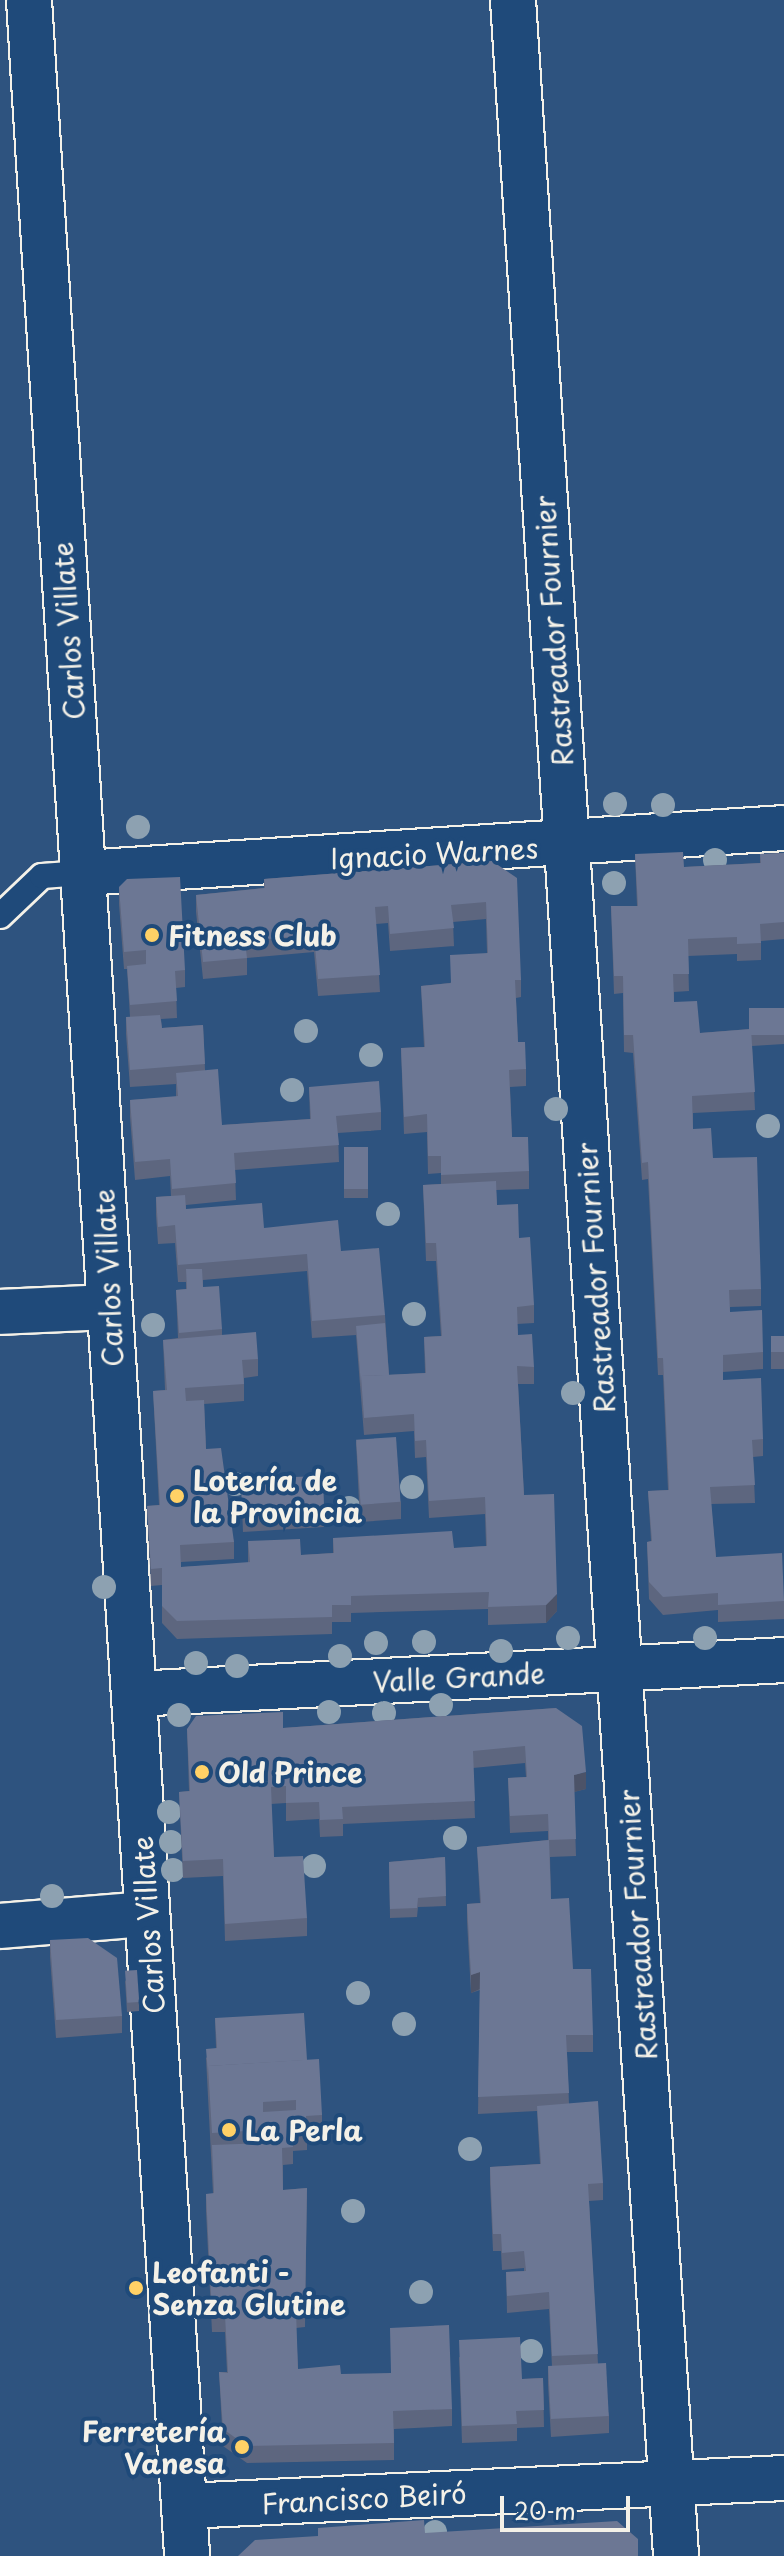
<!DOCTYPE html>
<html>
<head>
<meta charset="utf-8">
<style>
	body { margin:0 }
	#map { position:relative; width:784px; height:2556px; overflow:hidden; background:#2e537f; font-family:"Playpen Sans",sans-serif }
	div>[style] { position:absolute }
	.roads { filter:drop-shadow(2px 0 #f4f1e8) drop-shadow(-2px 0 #f4f1e8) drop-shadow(0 2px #f4f1e8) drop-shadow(0 -2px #f4f1e8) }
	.service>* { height:24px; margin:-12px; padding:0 12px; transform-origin:12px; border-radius:12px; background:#1f4a7a }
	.minor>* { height:44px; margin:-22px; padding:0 22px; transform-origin:22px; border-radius:22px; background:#1f4a7a }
	.tertiary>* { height:44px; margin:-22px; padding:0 22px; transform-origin:22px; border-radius:22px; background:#1f4a7a }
	.trees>* { width:24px; height:24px; margin:-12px; border-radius:50%; background:#8da1b1 }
	.wall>* { inset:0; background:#5d667f; transform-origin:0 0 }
	.shaded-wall>* { inset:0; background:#4c5368 }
	.building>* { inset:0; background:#6c7794; transform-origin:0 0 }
	.dots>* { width:22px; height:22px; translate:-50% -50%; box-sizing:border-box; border:4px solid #1f4a7a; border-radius:50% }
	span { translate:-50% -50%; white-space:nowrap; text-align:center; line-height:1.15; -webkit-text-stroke:8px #1f4a7a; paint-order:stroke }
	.street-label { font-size:28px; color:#f4f1e8 }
	.poi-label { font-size:28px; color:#f4f1e8; font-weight:700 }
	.left { translate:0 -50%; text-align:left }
	.right { translate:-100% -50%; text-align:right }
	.scale { position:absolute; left:500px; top:2496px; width:130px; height:36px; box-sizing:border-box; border:4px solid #f4f1e8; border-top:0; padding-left:10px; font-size:24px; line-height:28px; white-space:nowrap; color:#f4f1e8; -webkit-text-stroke:6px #1f4a7a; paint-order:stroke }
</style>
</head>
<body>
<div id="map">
	<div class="roads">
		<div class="service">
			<i style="left:0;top:916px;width:58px;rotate:-43.6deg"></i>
			<i style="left:42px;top:876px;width:41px;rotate:-4.2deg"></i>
		</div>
		<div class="minor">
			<i style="left:513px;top:0;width:2561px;rotate:86.35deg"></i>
			<i style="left:83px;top:873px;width:702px;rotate:-3.67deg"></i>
			<i style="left:0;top:1312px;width:109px;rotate:-2.6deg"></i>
			<i style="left:134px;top:1694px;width:651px;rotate:-2.99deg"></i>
			<i style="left:0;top:1926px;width:147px;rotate:-4.7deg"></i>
			<i style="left:184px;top:2506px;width:601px;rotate:-2.67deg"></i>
		</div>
		<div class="tertiary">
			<i style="left:29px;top:0;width:2561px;rotate:86.46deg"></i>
		</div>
	</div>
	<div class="trees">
		<i style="left:615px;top:804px"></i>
		<i style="left:663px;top:805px"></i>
		<i style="left:138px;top:827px"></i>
		<i style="left:715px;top:860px"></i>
		<i style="left:614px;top:883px"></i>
		<i style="left:306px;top:1031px"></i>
		<i style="left:371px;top:1055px"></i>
		<i style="left:292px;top:1090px"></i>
		<i style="left:556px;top:1109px"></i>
		<i style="left:768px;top:1126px"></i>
		<i style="left:388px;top:1214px"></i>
		<i style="left:414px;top:1314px"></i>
		<i style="left:153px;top:1325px"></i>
		<i style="left:573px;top:1393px"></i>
		<i style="left:235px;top:1484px"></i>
		<i style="left:412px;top:1487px"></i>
		<i style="left:349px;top:1508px"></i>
		<i style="left:104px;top:1587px"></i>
		<i style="left:568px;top:1638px"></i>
		<i style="left:705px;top:1638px"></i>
		<i style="left:424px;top:1642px"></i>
		<i style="left:376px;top:1643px"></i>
		<i style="left:501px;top:1651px"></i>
		<i style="left:340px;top:1656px"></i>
		<i style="left:196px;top:1663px"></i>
		<i style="left:237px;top:1666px"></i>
		<i style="left:441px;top:1705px"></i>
		<i style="left:329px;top:1712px"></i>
		<i style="left:384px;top:1713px"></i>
		<i style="left:179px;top:1715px"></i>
		<i style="left:169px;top:1812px"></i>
		<i style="left:455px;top:1838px"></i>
		<i style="left:171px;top:1842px"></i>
		<i style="left:314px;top:1866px"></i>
		<i style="left:173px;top:1870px"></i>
		<i style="left:52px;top:1896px"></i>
		<i style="left:358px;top:1993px"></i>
		<i style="left:404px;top:2024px"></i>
		<i style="left:470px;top:2149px"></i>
		<i style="left:353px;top:2211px"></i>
		<i style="left:421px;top:2292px"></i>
		<i style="left:531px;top:2351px"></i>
		<i style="left:435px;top:2532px"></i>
	</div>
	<div class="wall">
		<i style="clip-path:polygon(784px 853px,784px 939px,761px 941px,761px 960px,737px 961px,737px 954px,688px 956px,689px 991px,674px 992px,674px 1002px,700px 1033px,750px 1029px,749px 1011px,784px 1008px,784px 1044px,752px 1046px,755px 1110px,693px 1113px,693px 1129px,713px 1158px,761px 1289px,761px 1306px,730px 1307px,730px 1312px,763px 1352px,763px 1369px,723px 1372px,723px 1380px,763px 1439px,763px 1456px,753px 1457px,755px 1503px,711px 1504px,716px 1557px,784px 1601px,784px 1619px,718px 1622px,718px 1610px,663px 1615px,649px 1599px,647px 1542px,651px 1541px,648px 1491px,668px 1490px,663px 1375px,658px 1375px,648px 1179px,642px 1180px,633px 1053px,624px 1052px,623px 993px,614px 994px,611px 906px,637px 906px,635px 854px,684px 867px,760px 863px,760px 854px)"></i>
		<i style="clip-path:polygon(evenodd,492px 861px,521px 980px,521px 997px,516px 998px,518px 1042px,526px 1069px,526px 1086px,510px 1087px,512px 1137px,529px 1171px,529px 1189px,496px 1190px,497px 1205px,519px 1238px,534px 1305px,534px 1323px,517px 1324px,518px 1335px,534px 1367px,534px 1384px,518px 1384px,524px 1495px,557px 1611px,546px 1623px,488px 1625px,488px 1609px,351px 1613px,351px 1622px,332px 1622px,332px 1634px,177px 1639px,162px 1623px,162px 1585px,151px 1586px,147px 1506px,159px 1505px,153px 1391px,165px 1390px,163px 1340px,178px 1338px,176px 1290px,186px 1289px,186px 1282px,178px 1282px,175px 1243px,158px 1244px,156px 1215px,156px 1197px,171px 1196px,170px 1176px,135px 1180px,130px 1117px,130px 1100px,176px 1097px,176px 1084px,130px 1087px,126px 1034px,126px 1017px,130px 1017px,127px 969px,124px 969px,119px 904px,119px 887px,185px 970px,185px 987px,176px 988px,177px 1018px,161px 1019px,162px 1028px,203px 1025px,205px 1070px,222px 1125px,310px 1119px,309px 1087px,381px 1112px,381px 1130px,338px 1133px,339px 1162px,235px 1170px,236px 1200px,186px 1205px,186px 1209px,264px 1228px,341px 1251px,385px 1315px,389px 1375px,425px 1373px,424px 1337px,441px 1336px,436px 1261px,426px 1261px,423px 1185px,441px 1184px,441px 1173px,428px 1174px,427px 1132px,404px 1134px,401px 1048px,424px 1047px,421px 986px,450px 983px,487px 953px,486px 919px,453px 922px,454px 946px,390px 951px,388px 923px,376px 924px,380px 992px,318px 996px,314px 952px,247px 958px,247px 975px,203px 979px,196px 912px,196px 895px,264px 888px,264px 879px,492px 861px,307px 1271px,312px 1338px,356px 1335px,364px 1435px,414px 1431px,415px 1458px,426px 1457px,429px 1518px,485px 1514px,486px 1546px,454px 1548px,333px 1538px,333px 1553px,301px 1555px,248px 1541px,248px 1563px,181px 1567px,181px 1562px,234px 1559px,234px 1542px,206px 1449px,204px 1404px,244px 1401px,244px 1378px,258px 1376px,258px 1359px,222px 1335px,222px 1329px,203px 1287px,203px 1280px,307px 1271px)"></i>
		<i style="left:368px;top:1147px;width:51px;height:24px;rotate:90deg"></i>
		<i style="left:784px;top:1336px;width:33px;height:13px;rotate:90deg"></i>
		<i style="clip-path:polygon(356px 1441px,401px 1502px,401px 1519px,360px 1522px)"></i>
		<i style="clip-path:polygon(241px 1481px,324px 1510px,324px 1527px,243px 1532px)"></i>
		<i style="clip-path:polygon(556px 1708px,586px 1789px,574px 1792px,576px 1856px,550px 1857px,551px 1899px,593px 2035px,593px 2052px,567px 2052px,569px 2104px,603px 2183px,603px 2200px,589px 2201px,598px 2364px,609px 2416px,609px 2433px,551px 2437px,548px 2384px,548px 2367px,552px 2367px,549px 2309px,507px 2313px,506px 2272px,524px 2271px,524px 2268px,502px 2270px,501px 2251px,493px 2251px,490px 2184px,490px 2167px,540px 2164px,537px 2111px,478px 2114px,480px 1990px,471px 1993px,467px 1921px,467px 1904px,480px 1903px,477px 1847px,548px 1840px,548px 1831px,510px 1833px,508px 1778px,526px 1777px,525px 1763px,473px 1768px,475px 1818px,343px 1824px,343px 1836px,320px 1837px,319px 1819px,286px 1821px,286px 1803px,271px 1804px,274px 1857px,307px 1918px,307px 1936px,225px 1941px,223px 1876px,183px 1878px,179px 1792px,189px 1791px,187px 1729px,283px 1728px)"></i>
		<i style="clip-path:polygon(445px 1857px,446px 1906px,418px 1907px,417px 1917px,390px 1918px,389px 1862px)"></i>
		<i style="clip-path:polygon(50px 1940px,122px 2016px,122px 2033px,56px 2038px,50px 1957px)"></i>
		<i style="clip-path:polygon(125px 1980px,139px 2002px,139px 2011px,127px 2012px)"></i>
		<i style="clip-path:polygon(215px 2018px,307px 2060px,322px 2115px,322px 2132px,307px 2133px,307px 2150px,293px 2151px,293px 2164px,283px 2165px,283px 2190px,307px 2188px,305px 2327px,296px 2328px,298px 2369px,341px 2374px,452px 2409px,452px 2426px,394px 2429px,394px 2460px,247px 2463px,223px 2446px,219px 2372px,227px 2372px,225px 2332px,212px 2332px,206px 2211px,206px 2194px,213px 2194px,206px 2058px,216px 2048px)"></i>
		<i style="clip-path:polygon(459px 2357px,522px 2379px,543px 2378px,544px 2427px,517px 2428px,517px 2441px,462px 2443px)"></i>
	</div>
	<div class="shaded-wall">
		<i style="clip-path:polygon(557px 1594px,557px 1611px,546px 1623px,546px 1605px)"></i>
		<i style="clip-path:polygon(586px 1772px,586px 1789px,574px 1792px,574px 1775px)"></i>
		<i style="clip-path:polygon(480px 1972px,480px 1989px,471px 1993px,471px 1975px)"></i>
	</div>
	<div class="building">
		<i style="clip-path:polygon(683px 852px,684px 867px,761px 863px,760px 854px,784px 853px,784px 922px,760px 924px,761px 943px,737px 944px,737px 937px,688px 939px,689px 974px,673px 974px,674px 1002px,697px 1001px,700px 1033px,751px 1029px,755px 1092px,692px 1096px,693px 1129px,711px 1128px,713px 1158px,757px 1157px,761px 1289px,729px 1290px,730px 1312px,762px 1310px,763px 1352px,723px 1355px,723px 1380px,761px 1378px,763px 1439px,752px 1440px,755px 1485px,710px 1487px,716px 1557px,782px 1553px,784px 1601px,718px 1605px,718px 1593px,663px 1597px,649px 1582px,647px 1542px,652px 1541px,648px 1491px,669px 1490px,663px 1358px,658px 1358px,648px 1162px,642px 1163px,633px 1035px,624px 1035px,623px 976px,614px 976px,611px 906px,638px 906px,635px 854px)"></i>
		<i style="clip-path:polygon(492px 861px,517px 878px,521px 980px,515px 980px,518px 1042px,525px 1042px,526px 1069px,509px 1070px,512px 1137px,528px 1137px,529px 1171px,441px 1175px,441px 1156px,428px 1156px,427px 1114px,404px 1117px,401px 1048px,425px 1047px,421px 986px,451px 983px,450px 955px,488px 953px,486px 902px,451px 905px,454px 928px,390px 934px,388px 906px,375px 907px,380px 975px,318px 979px,314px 935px,245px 941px,247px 958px,203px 962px,196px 895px,265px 888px,264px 879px)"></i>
		<i style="clip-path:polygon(180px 877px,185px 970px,175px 971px,177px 1001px,130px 1005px,127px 966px,146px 964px,146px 950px,124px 952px,119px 887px,127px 879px)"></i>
		<i style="left:784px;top:1008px;width:27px;height:35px;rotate:90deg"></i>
		<i style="clip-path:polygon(160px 1015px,162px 1028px,203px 1025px,205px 1064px,130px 1070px,126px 1017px)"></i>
		<i style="clip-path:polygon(218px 1069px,222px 1125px,311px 1119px,309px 1087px,379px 1081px,381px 1112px,336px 1116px,339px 1145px,234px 1153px,236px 1183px,172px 1189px,170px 1159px,135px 1162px,130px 1100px,178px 1096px,176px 1073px)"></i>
		<i style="left:368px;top:1147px;width:42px;height:24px;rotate:90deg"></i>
		<i style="clip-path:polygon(496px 1181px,497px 1205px,518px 1204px,519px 1238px,530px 1237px,534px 1305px,517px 1307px,518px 1335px,532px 1334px,534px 1367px,517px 1366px,524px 1495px,554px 1494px,557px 1594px,546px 1605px,488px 1607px,489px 1592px,351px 1596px,351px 1605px,332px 1605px,332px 1617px,177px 1621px,162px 1606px,162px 1568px,151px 1569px,147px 1506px,160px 1505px,153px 1391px,167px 1390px,163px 1340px,256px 1332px,258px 1359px,242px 1360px,244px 1384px,185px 1388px,186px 1401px,204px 1400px,206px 1449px,221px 1448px,234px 1542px,180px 1545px,181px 1567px,250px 1562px,248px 1541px,300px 1539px,301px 1555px,334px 1553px,333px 1538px,452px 1531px,454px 1548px,487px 1546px,485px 1497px,429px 1501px,426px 1440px,415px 1441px,414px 1414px,364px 1418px,361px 1376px,426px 1373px,424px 1337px,442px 1336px,436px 1243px,426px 1243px,423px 1185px)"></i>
		<i style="clip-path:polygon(185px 1195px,186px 1209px,262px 1203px,264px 1228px,338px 1220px,341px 1251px,379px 1248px,385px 1315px,312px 1321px,307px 1254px,178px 1265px,175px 1225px,158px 1227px,156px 1197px)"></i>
		<i style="clip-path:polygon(186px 1269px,202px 1269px,203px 1287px,219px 1286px,222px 1329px,179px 1333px,176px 1290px,187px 1289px)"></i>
		<i style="clip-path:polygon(385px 1323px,389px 1375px,361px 1376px,361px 1384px,356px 1326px)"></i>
		<i style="left:784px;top:1336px;width:16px;height:13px;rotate:90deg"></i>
		<i style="left:396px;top:1437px;width:65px;height:40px;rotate:86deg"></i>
		<i style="left:323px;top:1476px;width:34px;height:82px;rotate:88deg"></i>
		<i style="clip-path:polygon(556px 1708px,582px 1726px,586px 1772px,574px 1775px,576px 1839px,549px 1840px,548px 1814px,510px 1816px,508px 1778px,527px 1777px,525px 1746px,473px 1751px,475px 1801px,342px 1807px,343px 1819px,320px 1820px,319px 1802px,286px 1803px,286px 1786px,271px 1787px,274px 1857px,303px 1856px,307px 1918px,225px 1924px,223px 1859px,183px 1861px,179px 1792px,190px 1791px,187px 1729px,196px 1716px,283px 1712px,283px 1728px)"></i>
		<i style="clip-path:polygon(549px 1840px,551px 1899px,569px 1898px,573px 1969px,591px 1969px,593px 2035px,566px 2035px,569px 2093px,478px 2097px,480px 1972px,471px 1975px,467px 1904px,481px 1903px,477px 1847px)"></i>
		<i style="clip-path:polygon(445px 1857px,446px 1896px,418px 1898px,417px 1908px,390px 1909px,389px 1862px)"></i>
		<i style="clip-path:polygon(88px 1938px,117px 1958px,122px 2016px,56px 2020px,50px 1940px)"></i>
		<i style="left:137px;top:1970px;width:32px;height:12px;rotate:86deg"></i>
		<i style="clip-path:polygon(304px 2013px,307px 2060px,208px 2066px,208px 2074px,206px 2049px,217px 2048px,215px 2018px)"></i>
		<i style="clip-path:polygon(evenodd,319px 2059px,322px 2115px,306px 2116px,307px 2133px,293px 2134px,293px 2147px,282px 2148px,283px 2190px,307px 2188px,305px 2310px,296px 2311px,298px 2369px,340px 2365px,341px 2374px,391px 2373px,390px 2328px,449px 2325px,452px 2409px,393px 2411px,394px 2443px,247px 2446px,223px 2429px,219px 2372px,228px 2373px,225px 2315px,212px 2315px,206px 2194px,214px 2193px,212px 2145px,265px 2143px,264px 2130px,212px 2133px,208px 2066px,319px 2059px,296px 2100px,296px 2110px,263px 2112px,263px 2102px,296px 2100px)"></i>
		<i style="clip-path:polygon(598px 2101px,603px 2183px,588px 2184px,598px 2354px,552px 2356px,549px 2292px,507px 2296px,506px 2272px,526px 2271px,524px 2251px,502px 2253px,501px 2234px,493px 2234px,490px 2167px,541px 2164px,537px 2106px)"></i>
		<i style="clip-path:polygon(520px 2337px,522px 2379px,543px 2378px,544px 2410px,516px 2411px,517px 2424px,462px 2426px,459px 2340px)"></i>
		<i style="left:606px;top:2363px;width:53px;height:58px;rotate:87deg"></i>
		<i style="clip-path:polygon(424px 2520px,425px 2533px,617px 2521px,638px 2539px,638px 2556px,318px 2556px,318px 2528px)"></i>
		<i style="clip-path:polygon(318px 2536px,318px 2556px,238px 2556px,255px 2540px)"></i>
	</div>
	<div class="dots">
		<i style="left:152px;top:935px;background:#ffd166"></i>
		<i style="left:177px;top:1496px;background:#ffd166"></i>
		<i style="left:202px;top:1772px;background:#ffd166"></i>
		<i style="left:229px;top:2130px;background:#ffd166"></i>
		<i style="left:136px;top:2288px;background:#ffd166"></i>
		<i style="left:242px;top:2447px;background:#ffd166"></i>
	</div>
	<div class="street-label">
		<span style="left:68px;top:631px;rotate:-94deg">Carlos Villate</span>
		<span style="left:553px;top:631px;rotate:-94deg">Rastreador Fournier</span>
		<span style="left:434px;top:853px;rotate:-3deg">Ignacio Warnes</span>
		<span style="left:108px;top:1278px;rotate:-93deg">Carlos Villate</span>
		<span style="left:595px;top:1278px;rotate:-94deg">Rastreador Fournier</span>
		<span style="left:459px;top:1677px;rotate:-3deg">Valle Grande</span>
		<span style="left:148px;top:1925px;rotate:-94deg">Carlos Villate</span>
		<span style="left:637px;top:1925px;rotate:-94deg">Rastreador Fournier</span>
		<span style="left:364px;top:2498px;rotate:-3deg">Francisco Beiró</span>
	</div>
	<div class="poi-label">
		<span class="left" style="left:168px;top:935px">Fitness Club</span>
		<span class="left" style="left:193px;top:1496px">Lotería de<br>la Provincia</span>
		<span class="left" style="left:218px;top:1772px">Old Prince</span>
		<span class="left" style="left:245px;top:2130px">La Perla</span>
		<span class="left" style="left:152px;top:2288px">Leofanti -<br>Senza Glutine</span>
		<span class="right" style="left:226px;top:2447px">Ferretería<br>Vanesa</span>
	</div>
	<div class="scale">20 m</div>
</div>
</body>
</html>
